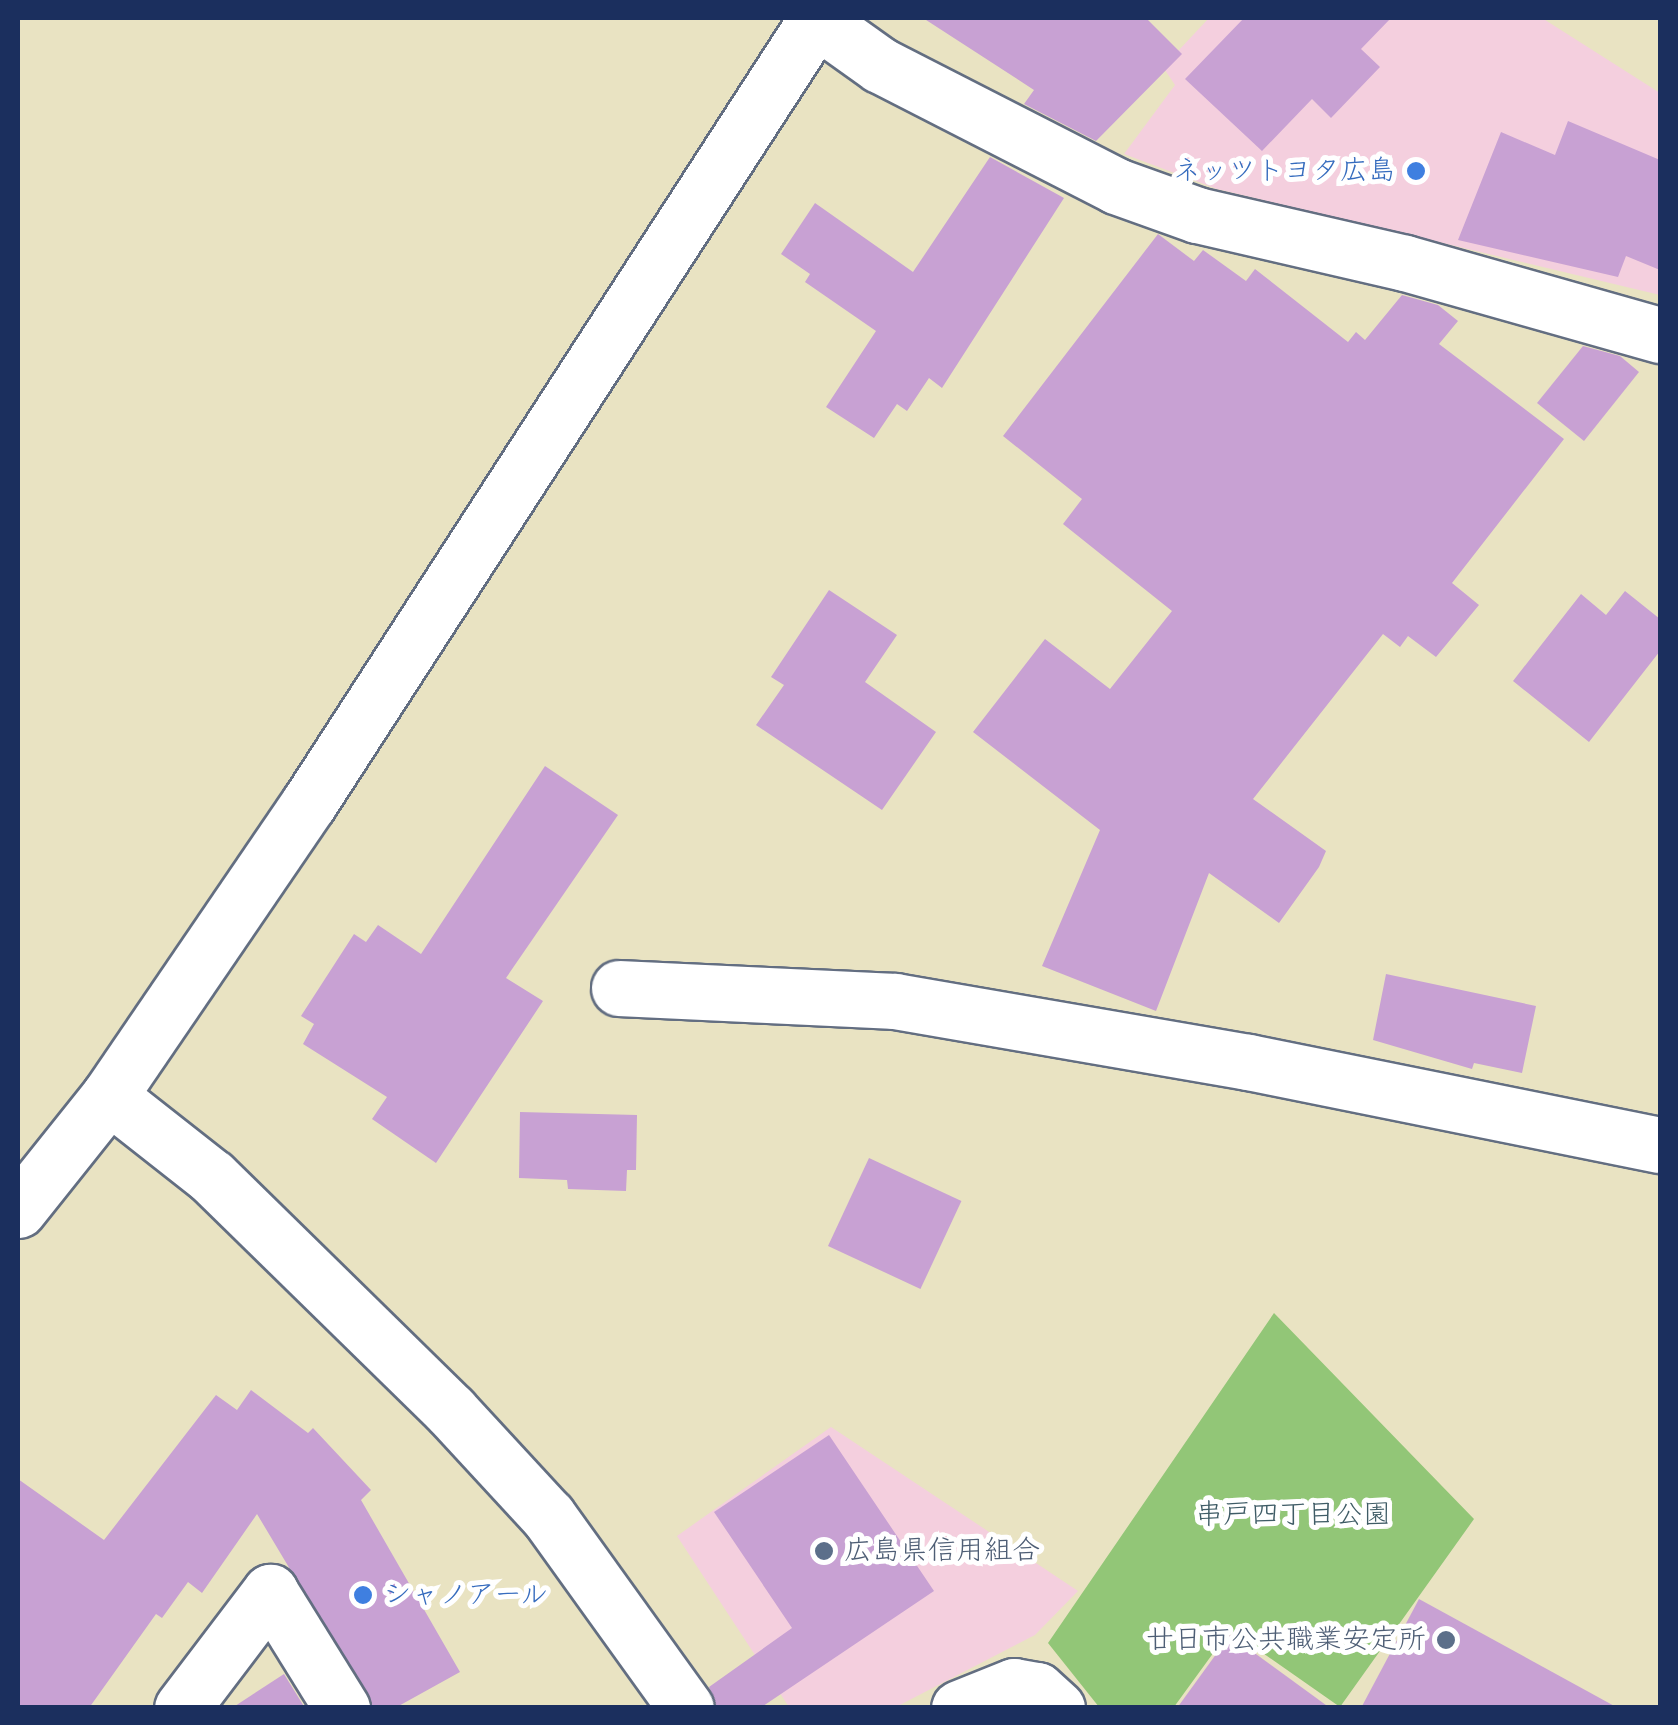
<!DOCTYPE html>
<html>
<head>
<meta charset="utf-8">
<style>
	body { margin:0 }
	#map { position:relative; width:1678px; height:1725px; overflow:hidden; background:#e9e3c2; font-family:Pangolin,"Klee One",sans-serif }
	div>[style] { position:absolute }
	.built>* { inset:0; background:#f4cfde }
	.green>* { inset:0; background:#92c677 }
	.building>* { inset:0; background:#c8a1d3; transform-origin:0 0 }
	.roads { filter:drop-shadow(2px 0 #636e81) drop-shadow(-2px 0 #636e81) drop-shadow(0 2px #636e81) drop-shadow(0 -2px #636e81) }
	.street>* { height:55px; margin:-27.5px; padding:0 27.5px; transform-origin:27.5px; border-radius:27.5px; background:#fff }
	.secondary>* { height:55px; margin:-27.5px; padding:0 27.5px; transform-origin:27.5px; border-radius:27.5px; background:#fff }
	.dots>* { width:28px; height:28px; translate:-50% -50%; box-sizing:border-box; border:5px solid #fff; border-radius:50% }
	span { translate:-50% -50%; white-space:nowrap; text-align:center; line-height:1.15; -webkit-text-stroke:10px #fff; paint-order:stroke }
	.shop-label { font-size:28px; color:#366cbe }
	.right { translate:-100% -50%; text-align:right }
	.left { translate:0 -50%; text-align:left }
	.park-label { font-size:28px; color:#3f5c66 }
	.service-label { font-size:28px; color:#4e5e75 }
	.frame { position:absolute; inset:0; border:20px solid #1b2f5e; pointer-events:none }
</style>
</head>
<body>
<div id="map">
	<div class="built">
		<i style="clip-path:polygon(1209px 18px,1542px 18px,1660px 93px,1660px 295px,1217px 189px,1124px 154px,1175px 85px,1163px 67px)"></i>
		<i style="clip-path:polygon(831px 1427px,1078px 1591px,1035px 1635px,896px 1707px,789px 1707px,677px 1536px)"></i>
	</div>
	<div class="green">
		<i style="clip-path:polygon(1274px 1313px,1474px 1519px,1340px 1707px,1230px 1630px,1174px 1707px,1099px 1707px,1048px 1643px)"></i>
	</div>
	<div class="building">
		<i style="clip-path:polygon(923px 18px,1146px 18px,1182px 54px,1096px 141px,1024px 104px,1034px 90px)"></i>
		<i style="clip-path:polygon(1244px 18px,1391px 18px,1361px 49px,1380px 67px,1331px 118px,1312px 99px,1262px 151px,1185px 79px)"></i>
		<i style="clip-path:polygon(1568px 121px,1660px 160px,1660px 270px,1626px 256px,1618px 277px,1458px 240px,1501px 132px,1555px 155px)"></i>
		<i style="clip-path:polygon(990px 157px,1064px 198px,942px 388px,929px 378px,907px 411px,897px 404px,874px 438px,826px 407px,876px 331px,805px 282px,810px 274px,781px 254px,815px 203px,913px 272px)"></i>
		<i style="clip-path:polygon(1158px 234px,1194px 261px,1203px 250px,1246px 281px,1255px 269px,1348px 342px,1356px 332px,1365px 340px,1402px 295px,1438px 305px,1458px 321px,1439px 344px,1564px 439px,1452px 583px,1479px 605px,1436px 657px,1408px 636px,1400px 647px,1383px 634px,1253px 799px,1326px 851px,1319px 867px,1279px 923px,1209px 873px,1156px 1011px,1042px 966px,1100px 830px,973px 732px,1045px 639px,1110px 689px,1172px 611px,1063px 524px,1082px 499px,1003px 436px)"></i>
		<i style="clip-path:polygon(1583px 346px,1620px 356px,1639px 372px,1584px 441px,1537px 403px)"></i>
		<i style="clip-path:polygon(829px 590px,897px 635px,865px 682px,936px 732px,882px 810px,756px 725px,784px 685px,771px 677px)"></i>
		<i style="clip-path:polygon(1625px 591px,1660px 619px,1660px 651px,1589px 742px,1513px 681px,1581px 594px,1606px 615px)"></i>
		<i style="clip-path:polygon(545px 766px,618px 815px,506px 978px,543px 1001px,436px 1163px,372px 1119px,387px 1097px,303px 1044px,314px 1024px,301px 1016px,354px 934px,366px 942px,378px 925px,421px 954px)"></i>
		<i style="clip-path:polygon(1386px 974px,1536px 1006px,1522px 1073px,1474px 1063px,1472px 1069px,1373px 1040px)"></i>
		<i style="clip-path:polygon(520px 1112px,637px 1115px,636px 1170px,627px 1170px,626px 1191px,568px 1189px,567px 1180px,519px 1178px)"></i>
		<i style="left:869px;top:1158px;width:102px;height:97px;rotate:25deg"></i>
		<i style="clip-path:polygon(251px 1390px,308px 1433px,313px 1428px,371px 1490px,361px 1500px,460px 1672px,395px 1708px,373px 1708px,257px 1514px,202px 1593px,188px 1582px,162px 1618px,156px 1614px,89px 1708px,18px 1708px,18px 1479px,104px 1540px,216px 1395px,237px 1410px)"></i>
		<i style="clip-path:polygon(829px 1435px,934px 1591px,760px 1708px,717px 1708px,709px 1687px,792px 1628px,714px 1512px)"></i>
		<i style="clip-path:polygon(1419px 1599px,1618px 1708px,1361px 1708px)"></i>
		<i style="clip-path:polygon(1230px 1635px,1330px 1708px,1177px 1708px)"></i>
		<i style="clip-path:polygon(284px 1674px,305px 1708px,232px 1708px)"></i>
	</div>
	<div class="roads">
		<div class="street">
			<i style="left:814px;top:18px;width:81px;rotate:35.5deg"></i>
			<i style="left:880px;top:65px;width:265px;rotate:27.1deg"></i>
			<i style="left:1116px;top:186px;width:86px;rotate:19.7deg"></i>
			<i style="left:1197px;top:215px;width:213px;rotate:13deg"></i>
			<i style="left:1405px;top:263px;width:265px;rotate:15.8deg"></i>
			<i style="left:619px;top:988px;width:276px;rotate:2.7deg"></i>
			<i style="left:895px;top:1001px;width:358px;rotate:9.8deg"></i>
			<i style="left:1248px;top:1062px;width:420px;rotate:11.4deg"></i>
			<i style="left:182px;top:1708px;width:146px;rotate:-52.8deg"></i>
			<i style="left:270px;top:1592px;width:137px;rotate:58.2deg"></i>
			<i style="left:959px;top:1708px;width:59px;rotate:-21.8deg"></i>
			<i style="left:1014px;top:1686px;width:23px;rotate:10deg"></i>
			<i style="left:1037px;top:1690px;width:27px;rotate:42deg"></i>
		</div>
		<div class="secondary">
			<i style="left:109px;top:1096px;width:131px;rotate:38.2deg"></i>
			<i style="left:212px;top:1177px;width:334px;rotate:44.4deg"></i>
			<i style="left:451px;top:1411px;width:143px;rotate:47.3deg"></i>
			<i style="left:548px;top:1516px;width:236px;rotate:54.3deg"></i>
			<i style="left:18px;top:1210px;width:146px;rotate:-51.4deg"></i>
			<i style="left:109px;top:1096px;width:355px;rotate:-55.7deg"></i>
			<i style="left:309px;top:803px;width:935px;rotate:-57.09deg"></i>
		</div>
	</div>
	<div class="dots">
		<i style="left:1416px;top:171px;background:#3f7fe0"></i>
		<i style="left:824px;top:1551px;background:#5c6f8a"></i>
		<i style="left:363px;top:1595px;background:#3f7fe0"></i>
		<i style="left:1446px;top:1640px;background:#5c6f8a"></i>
	</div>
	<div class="shop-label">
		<span class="right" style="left:1396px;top:171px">ネッツトヨタ広島</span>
		<span class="left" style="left:383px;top:1595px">シャノアール</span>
	</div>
	<div class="park-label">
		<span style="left:1293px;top:1515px">串戸四丁目公園</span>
	</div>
	<div class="service-label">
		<span class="left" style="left:844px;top:1551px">広島県信用組合</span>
		<span class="right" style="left:1426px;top:1640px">廿日市公共職業安定所</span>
	</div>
	<div class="frame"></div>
</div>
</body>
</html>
